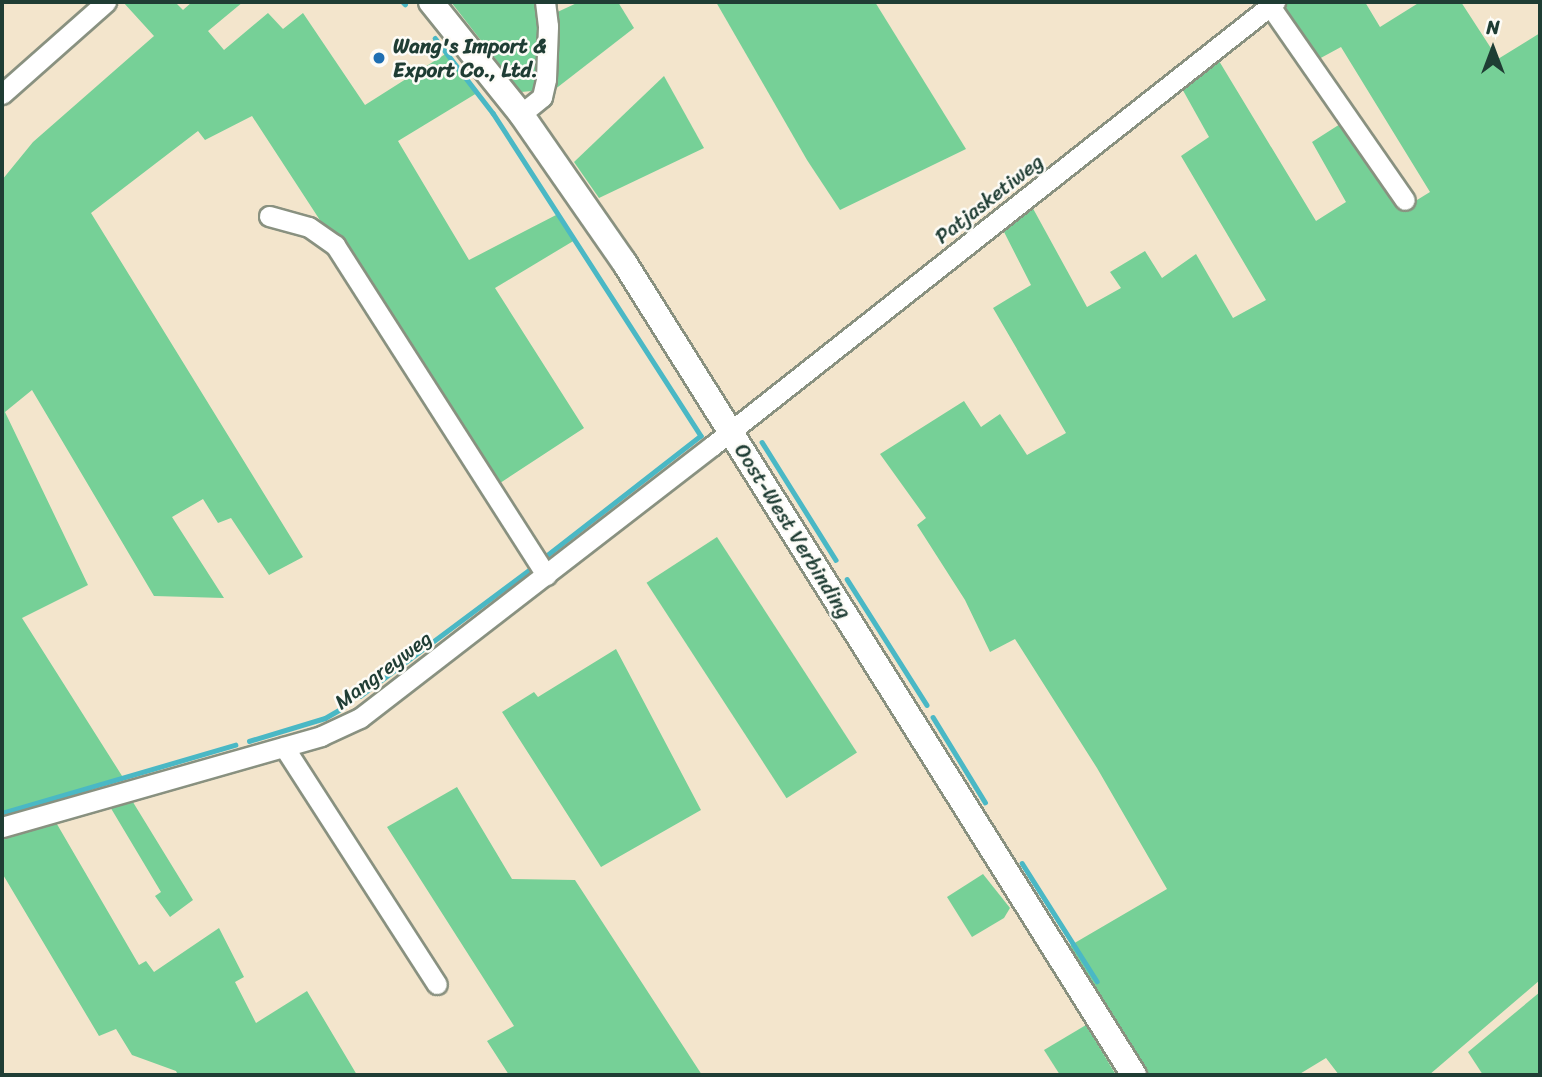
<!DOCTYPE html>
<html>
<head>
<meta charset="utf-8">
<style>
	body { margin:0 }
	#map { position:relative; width:1542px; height:1077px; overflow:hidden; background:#f3e5cc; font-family:Sriracha,sans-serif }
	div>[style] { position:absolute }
	.green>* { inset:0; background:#76d097; transform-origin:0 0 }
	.stream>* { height:4.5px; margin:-2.25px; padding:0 2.25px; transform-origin:2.25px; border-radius:2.25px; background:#4ab8c5 }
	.roads { filter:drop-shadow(2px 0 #899180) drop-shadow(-2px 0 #899180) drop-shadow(0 2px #899180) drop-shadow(0 -2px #899180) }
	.minor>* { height:19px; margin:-9.5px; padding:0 9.5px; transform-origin:9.5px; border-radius:9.5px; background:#fff }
	.major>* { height:24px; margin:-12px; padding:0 12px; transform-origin:12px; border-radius:12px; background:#fff }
	.dots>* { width:19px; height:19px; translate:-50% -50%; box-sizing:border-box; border:4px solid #fdfcf7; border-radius:50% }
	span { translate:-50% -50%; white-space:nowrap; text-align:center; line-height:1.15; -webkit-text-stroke:5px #fdfcf7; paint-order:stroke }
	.poi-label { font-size:21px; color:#1f3d34; font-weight:700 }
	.left { translate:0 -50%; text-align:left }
	.street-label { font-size:21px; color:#1f3d34 }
	.frame { position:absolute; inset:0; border:4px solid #1f3d34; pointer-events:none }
	.north { position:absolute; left:1458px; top:14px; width:70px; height:70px; -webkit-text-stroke:5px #fdfcf7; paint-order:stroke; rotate:0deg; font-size:19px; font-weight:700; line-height:28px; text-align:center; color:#1f3d34 }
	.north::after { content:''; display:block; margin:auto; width:24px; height:32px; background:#1f3d34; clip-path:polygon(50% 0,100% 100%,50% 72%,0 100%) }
</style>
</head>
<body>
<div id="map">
	<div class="green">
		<i style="clip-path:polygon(123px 2px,175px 2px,183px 10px,192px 2px,243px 2px,208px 31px,224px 50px,268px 13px,283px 29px,303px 13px,365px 105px,447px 53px,477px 93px,398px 141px,469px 260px,558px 214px,575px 240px,495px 288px,584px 428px,494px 487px,252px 116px,205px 140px,198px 131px,91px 213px,303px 557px,269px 575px,231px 518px,218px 523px,203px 499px,172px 517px,224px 598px,154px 596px,32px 390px,5px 412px,88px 585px,22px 618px,124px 779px,2px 813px,2px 180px,33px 142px,154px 36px)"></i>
		<i style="clip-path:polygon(451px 2px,540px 2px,536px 86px,532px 91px,521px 92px)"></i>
		<i style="clip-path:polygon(579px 2px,618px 2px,634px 28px,545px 97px,551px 15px)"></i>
		<i style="clip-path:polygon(716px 2px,875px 2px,966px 149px,840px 210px,807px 160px)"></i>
		<i style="clip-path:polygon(1284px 2px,1365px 2px,1380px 27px,1420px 2px,1461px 2px,1498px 59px,1540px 33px,1540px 980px,1429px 1075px,1339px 1075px,1326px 1058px,1298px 1075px,1145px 1075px,1066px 948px,1167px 889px,1097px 768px,1015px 639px,990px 652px,965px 600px,917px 525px,926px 518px,880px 454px,964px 401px,981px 427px,1000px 414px,1027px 455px,1066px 433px,993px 308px,1031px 285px,1001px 226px,1030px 203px,1087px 307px,1121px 288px,1110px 272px,1145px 251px,1162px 278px,1196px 254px,1233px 318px,1266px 300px,1181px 156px,1209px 137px,1180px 85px,1216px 56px,1316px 221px,1346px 202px,1312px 142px,1348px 119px,1404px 208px,1430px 192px,1341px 47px,1317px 60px,1282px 11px)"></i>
		<i style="clip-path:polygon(664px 76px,704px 148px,599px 198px,574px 162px)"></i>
		<i style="left:717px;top:537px;width:257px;height:84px;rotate:57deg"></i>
		<i style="clip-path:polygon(616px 649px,701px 810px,601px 867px,502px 712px,534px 692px,538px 697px)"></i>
		<i style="clip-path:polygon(457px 787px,512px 879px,575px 880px,702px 1075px,509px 1075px,487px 1041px,514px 1026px,387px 827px)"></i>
		<i style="clip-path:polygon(128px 794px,193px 900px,170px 917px,155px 896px,161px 892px,106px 800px)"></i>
		<i style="clip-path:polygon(54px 819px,139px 965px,146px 961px,154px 972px,219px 928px,244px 977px,235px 982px,256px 1023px,307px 991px,357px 1075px,178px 1075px,176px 1071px,132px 1055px,116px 1029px,99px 1036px,2px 873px,2px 832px)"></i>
		<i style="clip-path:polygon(983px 874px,1010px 908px,1004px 918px,972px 937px,947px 897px)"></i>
		<i style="clip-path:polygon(1540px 992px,1540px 1075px,1483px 1075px,1468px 1052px)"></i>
		<i style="clip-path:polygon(1086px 1025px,1116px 1075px,1060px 1075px,1044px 1050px)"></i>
	</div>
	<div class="stream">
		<i style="left:403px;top:2px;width:3px;rotate:45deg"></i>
		<i style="left:435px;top:38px;width:95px;rotate:52.3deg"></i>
		<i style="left:493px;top:113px;width:384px;rotate:57.2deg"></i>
		<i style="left:701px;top:436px;width:194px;rotate:142.1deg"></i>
		<i style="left:762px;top:442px;width:139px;rotate:57.9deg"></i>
		<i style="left:847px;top:579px;width:149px;rotate:57.6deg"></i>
		<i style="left:360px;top:696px;width:211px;rotate:-36.7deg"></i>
		<i style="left:933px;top:717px;width:100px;rotate:58.5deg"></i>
		<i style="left:249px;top:741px;width:79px;rotate:-16.8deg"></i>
		<i style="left:325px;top:718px;width:20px;rotate:-30deg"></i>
		<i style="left:2px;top:813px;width:243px;rotate:-16.3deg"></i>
		<i style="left:1022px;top:863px;width:140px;rotate:57.6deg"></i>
	</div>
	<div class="roads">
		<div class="minor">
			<i style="left:1270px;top:6px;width:236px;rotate:55.2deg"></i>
			<i style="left:2px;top:94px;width:139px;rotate:-41.5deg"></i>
			<i style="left:521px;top:114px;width:27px;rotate:-39deg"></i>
			<i style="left:542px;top:97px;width:18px;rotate:-77deg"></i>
			<i style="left:546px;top:79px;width:53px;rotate:-87.8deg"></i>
			<i style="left:548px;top:26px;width:24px;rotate:-97deg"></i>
			<i style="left:269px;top:216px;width:41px;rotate:15.4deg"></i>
			<i style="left:309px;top:227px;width:32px;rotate:35deg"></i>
			<i style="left:335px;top:245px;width:392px;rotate:57.4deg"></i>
			<i style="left:284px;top:747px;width:282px;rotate:57.2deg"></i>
			<i style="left:2px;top:827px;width:332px;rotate:-15.9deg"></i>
			<i style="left:321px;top:736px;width:43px;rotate:-24.8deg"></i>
			<i style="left:360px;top:718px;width:445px;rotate:-37.7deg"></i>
			<i style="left:712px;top:446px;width:717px;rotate:-38.26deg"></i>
		</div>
		<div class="major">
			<i style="left:431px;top:2px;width:144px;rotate:51.2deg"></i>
			<i style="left:521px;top:114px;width:180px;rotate:55.2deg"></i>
			<i style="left:624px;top:262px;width:960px;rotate:57.9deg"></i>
		</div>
	</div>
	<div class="dots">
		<i style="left:379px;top:58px;background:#1f6fb2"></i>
	</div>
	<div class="poi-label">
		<span class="left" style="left:393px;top:58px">Wang's Import &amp;<br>Export Co., Ltd.</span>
	</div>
	<div class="street-label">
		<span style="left:989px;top:199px;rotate:-38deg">Patjasketiweg</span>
		<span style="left:793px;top:531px;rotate:58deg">Oost-West Verbinding</span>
		<span style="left:383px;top:670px;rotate:-37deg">Mangreyweg</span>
	</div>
	<div class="frame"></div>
	<div class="north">N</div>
</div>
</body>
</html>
